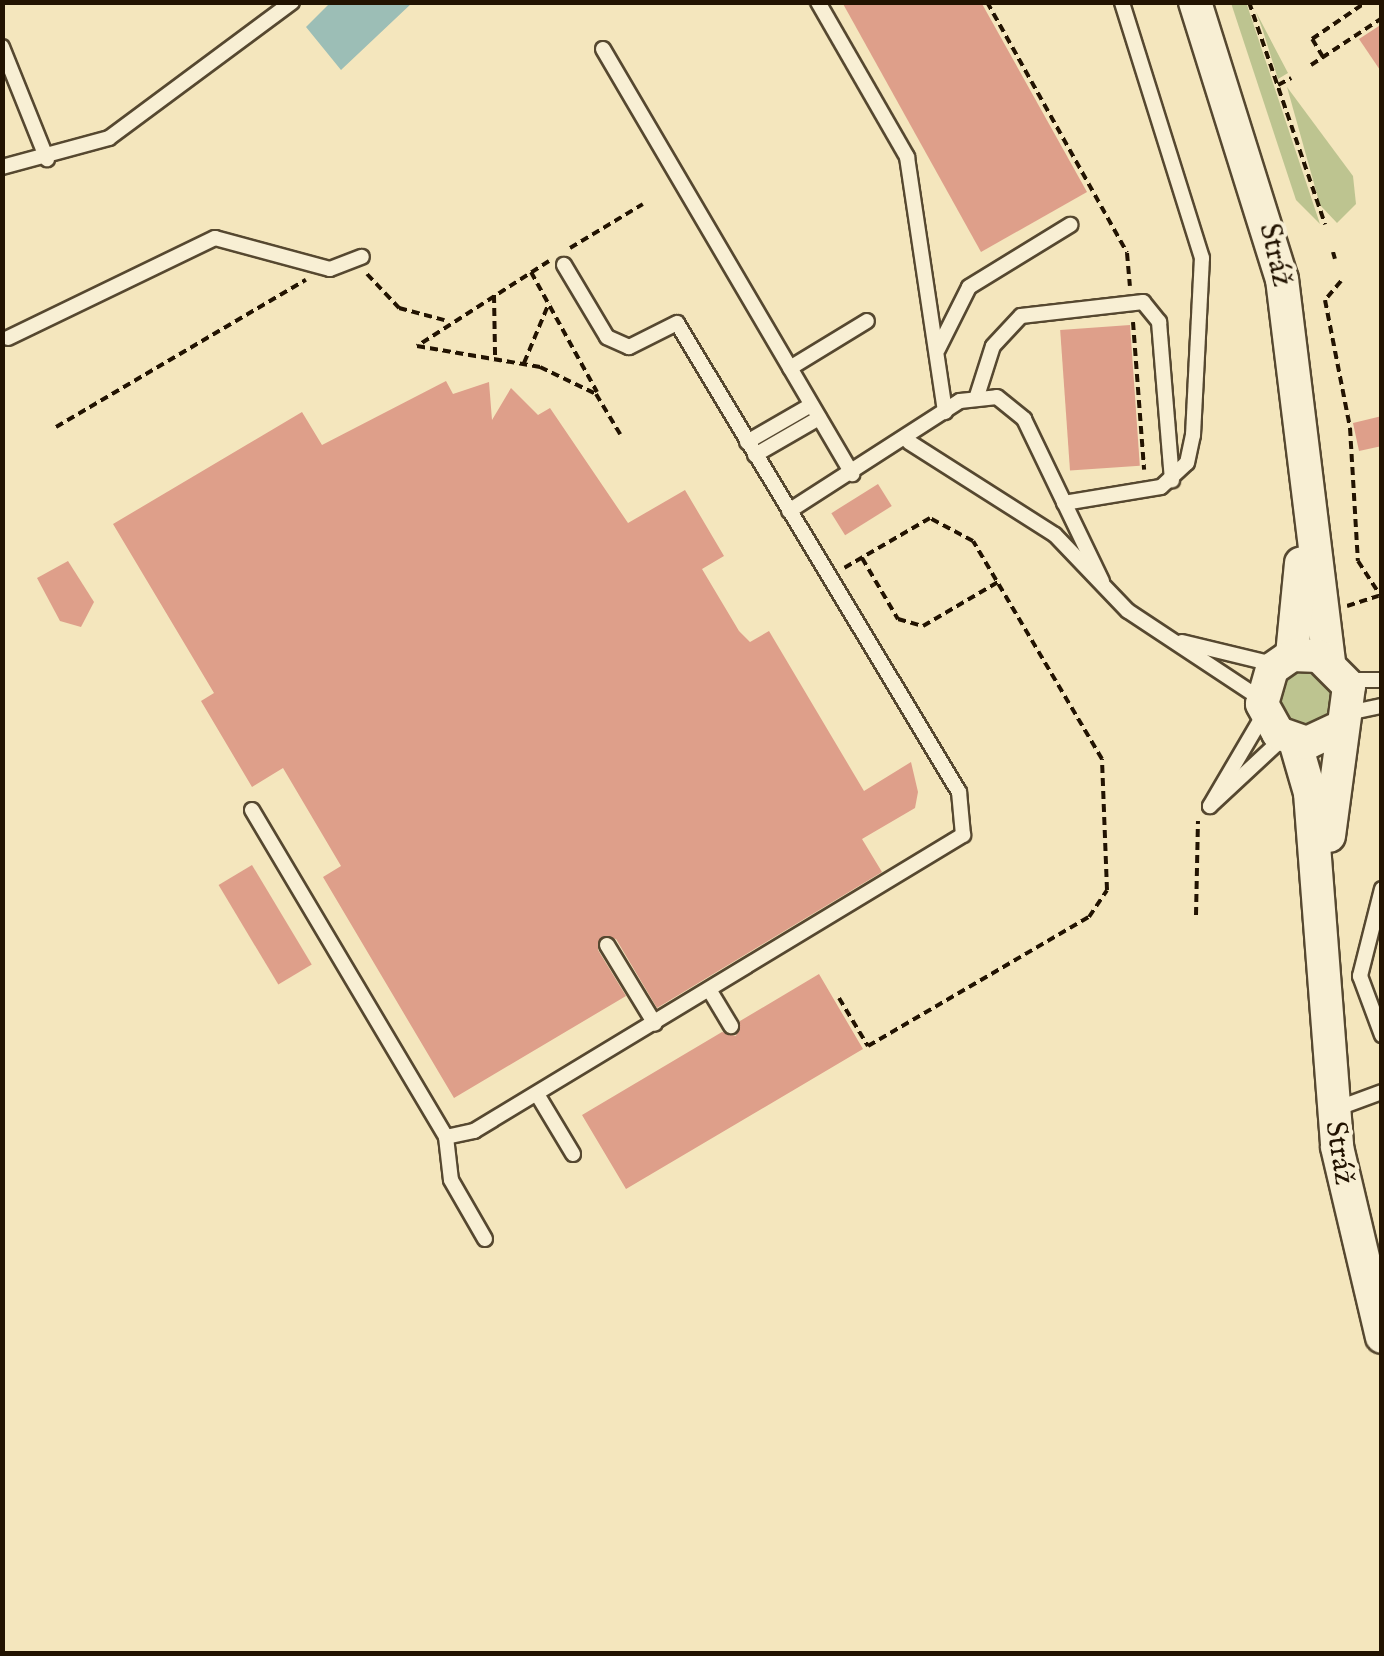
<!DOCTYPE html>
<html>
<head>
<meta charset="utf-8">
<style>
	body { margin:0 }
	#map { position:relative; width:1384px; height:1656px; overflow:hidden; background:#f4e6bd; font-family:"IM FELL English",serif }
	div>[style] { position:absolute }
	.green>* { inset:0; background:#bdc490 }
	.water>* { inset:0; background:#9cbeb6 }
	.building>* { inset:0; background:#de9f8a; transform-origin:0 0 }
	.path>* { height:4px; margin-top:-2px; transform-origin:0; background:repeating-linear-gradient(90deg,#221301 0 8px,transparent 0 13px) }
	.roads { filter:drop-shadow(2px 0 #564830) drop-shadow(-2px 0 #564830) drop-shadow(0 2px #564830) drop-shadow(0 -2px #564830) }
	.service>* { height:14px; margin:-7px; padding:0 7px; transform-origin:7px; border-radius:7px; background:#f8efd4 }
	.tertiary>* { height:32px; margin:-16px; padding:0 16px; transform-origin:16px; border-radius:16px; background:#f8efd4 }
	span { translate:-50% -50%; white-space:nowrap; text-align:center; line-height:1.15; -webkit-text-stroke:8px #f8efd4; paint-order:stroke }
	.street-label { font-size:30px; color:#221301 }
	.frame { position:absolute; inset:0; border:5px solid #221301; pointer-events:none }
</style>
</head>
<body>
<div id="map">
	<div class="green">
		<i style="clip-path:polygon(1231px 3px,1247px 5px,1320px 224px,1296px 200px)"></i>
		<i style="clip-path:polygon(1256px 12px,1288px 73px,1278px 79px,1263px 31px)"></i>
		<i style="clip-path:polygon(1287px 87px,1353px 176px,1356px 204px,1337px 223px,1320px 205px)"></i>
		<i style="clip-path:polygon(1305px 664px,1336px 684px,1330px 720px,1306px 731px,1283px 721px,1275px 685px)"></i>
	</div>
	<div class="water">
		<i style="clip-path:polygon(330px 3px,330px 2px,412px 3px,341px 70px,306px 27px)"></i>
	</div>
	<div class="building">
		<i style="clip-path:polygon(842px 2px,981px 2px,1087px 192px,981px 252px)"></i>
		<i style="clip-path:polygon(1382px 24px,1382px 73px,1359px 39px)"></i>
		<i style="left:1130px;top:325px;width:141px;height:70px;rotate:86deg"></i>
		<i style="clip-path:polygon(446px 381px,453px 394px,489px 382px,492px 420px,511px 388px,538px 415px,550px 408px,628px 523px,685px 490px,724px 556px,702px 569px,739px 631px,750px 642px,769px 631px,864px 791px,911px 762px,918px 792px,915px 808px,862px 839px,882px 872px,657px 1008px,616px 939px,601px 937px,598px 950px,626px 996px,454px 1098px,323px 877px,341px 866px,283px 768px,252px 787px,201px 701px,214px 693px,113px 524px,302px 412px,322px 445px)"></i>
		<i style="clip-path:polygon(1382px 416px,1382px 446px,1359px 451px,1353px 423px)"></i>
		<i style="left:878px;top:484px;width:26px;height:55px;rotate:58deg"></i>
		<i style="clip-path:polygon(68px 561px,94px 602px,81px 627px,60px 621px,37px 578px)"></i>
		<i style="left:252px;top:865px;width:116px;height:39px;rotate:59deg"></i>
		<i style="clip-path:polygon(819px 974px,863px 1049px,626px 1189px,582px 1115px,722px 1032px,736px 1036px,740px 1021px)"></i>
	</div>
	<div class="path">
		<i style="left:987px;top:2px;width:287px;rotate:60.8deg"></i>
		<i style="left:1127px;top:253px;width:33px;rotate:85deg"></i>
		<i style="left:1249px;top:2px;width:235px;rotate:71.1deg"></i>
		<i style="left:1323px;top:57px;width:21px;rotate:-121deg"></i>
		<i style="left:1312px;top:39px;width:65px;rotate:-34.4deg"></i>
		<i style="left:1311px;top:65px;width:85px;rotate:-33.5deg"></i>
		<i style="left:1278px;top:85px;width:15px;rotate:-28deg"></i>
		<i style="left:570px;top:248px;width:85px;rotate:-31.1deg"></i>
		<i style="left:1333px;top:252px;width:7px;rotate:74deg"></i>
		<i style="left:549px;top:261px;width:157px;rotate:147.2deg"></i>
		<i style="left:417px;top:346px;width:125px;rotate:9.7deg"></i>
		<i style="left:540px;top:367px;width:62px;rotate:25.7deg"></i>
		<i style="left:596px;top:394px;width:47px;rotate:59deg"></i>
		<i style="left:531px;top:272px;width:137px;rotate:61.2deg"></i>
		<i style="left:367px;top:274px;width:47px;rotate:46.7deg"></i>
		<i style="left:399px;top:308px;width:47px;rotate:14.9deg"></i>
		<i style="left:1341px;top:281px;width:25px;rotate:130deg"></i>
		<i style="left:1325px;top:300px;width:130px;rotate:78.9deg"></i>
		<i style="left:1350px;top:428px;width:133px;rotate:86.6deg"></i>
		<i style="left:1358px;top:561px;width:44px;rotate:57deg"></i>
		<i style="left:494px;top:295px;width:60px;rotate:89deg"></i>
		<i style="left:1133px;top:322px;width:148px;rotate:85.7deg"></i>
		<i style="left:524px;top:363px;width:65px;rotate:-67.4deg"></i>
		<i style="left:56px;top:427px;width:290px;rotate:-30.5deg"></i>
		<i style="left:862px;top:558px;width:71px;rotate:59.5deg"></i>
		<i style="left:898px;top:619px;width:26px;rotate:16deg"></i>
		<i style="left:923px;top:626px;width:87px;rotate:-30.4deg"></i>
		<i style="left:1347px;top:606px;width:33px;rotate:-18deg"></i>
		<i style="left:1196px;top:915px;width:94px;rotate:-88.8deg"></i>
		<i style="left:839px;top:998px;width:56px;rotate:58.9deg"></i>
		<i style="left:868px;top:1046px;width:256px;rotate:-30.3deg"></i>
		<i style="left:1089px;top:917px;width:32px;rotate:-56deg"></i>
		<i style="left:1107px;top:890px;width:131px;rotate:-92.2deg"></i>
		<i style="left:1102px;top:759px;width:253px;rotate:-120.6deg"></i>
		<i style="left:973px;top:541px;width:49px;rotate:-151.9deg"></i>
		<i style="left:930px;top:518px;width:99px;rotate:149.8deg"></i>
	</div>
	<div class="roads">
		<div class="service">
			<i style="left:818px;top:2px;width:179px;rotate:60.1deg"></i>
			<i style="left:907px;top:157px;width:258px;rotate:81.5deg"></i>
			<i style="left:2px;top:47px;width:121px;rotate:68.1deg"></i>
			<i style="left:603px;top:49px;width:493px;rotate:59.6deg"></i>
			<i style="left:2px;top:167px;width:111px;rotate:-15.2deg"></i>
			<i style="left:109px;top:138px;width:228px;rotate:-36.6deg"></i>
			<i style="left:8px;top:338px;width:230px;rotate:-25.8deg"></i>
			<i style="left:215px;top:238px;width:119px;rotate:15.1deg"></i>
			<i style="left:330px;top:269px;width:34px;rotate:-21deg"></i>
			<i style="left:938px;top:349px;width:69px;rotate:-63.4deg"></i>
			<i style="left:969px;top:287px;width:119px;rotate:-31.5deg"></i>
			<i style="left:790px;top:368px;width:90px;rotate:-31.4deg"></i>
			<i style="left:977px;top:396px;width:52px;rotate:-72.3deg"></i>
			<i style="left:993px;top:346px;width:41px;rotate:-47deg"></i>
			<i style="left:1021px;top:316px;width:123px;rotate:-6.5deg"></i>
			<i style="left:1143px;top:302px;width:26px;rotate:51deg"></i>
			<i style="left:1159px;top:322px;width:159px;rotate:85.3deg"></i>
			<i style="left:747px;top:442px;width:74px;rotate:-30deg"></i>
			<i style="left:909px;top:442px;width:173px;rotate:32.5deg"></i>
			<i style="left:1055px;top:535px;width:105px;rotate:46.2deg"></i>
			<i style="left:1128px;top:611px;width:159px;rotate:33.5deg"></i>
			<i style="left:755px;top:455px;width:74px;rotate:-30deg"></i>
			<i style="left:1064px;top:503px;width:98px;rotate:-9.4deg"></i>
			<i style="left:1161px;top:487px;width:35px;rotate:-43deg"></i>
			<i style="left:1187px;top:463px;width:29px;rotate:-78deg"></i>
			<i style="left:1193px;top:435px;width:177px;rotate:-87.1deg"></i>
			<i style="left:1202px;top:258px;width:268px;rotate:-107.4deg"></i>
			<i style="left:789px;top:511px;width:203px;rotate:-32.8deg"></i>
			<i style="left:960px;top:401px;width:37px;rotate:-6deg"></i>
			<i style="left:997px;top:397px;width:35px;rotate:39deg"></i>
			<i style="left:1024px;top:419px;width:180px;rotate:64.3deg"></i>
			<i style="left:1182px;top:642px;width:94px;rotate:13.6deg"></i>
			<i style="left:1347px;top:680px;width:35px"></i>
			<i style="left:1348px;top:713px;width:35px;rotate:-12deg"></i>
			<i style="left:1264px;top:714px;width:107px;rotate:120.4deg"></i>
			<i style="left:1210px;top:806px;width:100px;rotate:-43deg"></i>
			<i style="left:252px;top:810px;width:380px;rotate:59.3deg"></i>
			<i style="left:446px;top:1137px;width:29px;rotate:-12deg"></i>
			<i style="left:474px;top:1131px;width:572px;rotate:-31.19deg"></i>
			<i style="left:963px;top:835px;width:43px;rotate:-95.3deg"></i>
			<i style="left:959px;top:792px;width:547px;rotate:-121.02deg"></i>
			<i style="left:677px;top:323px;width:54px;rotate:153.4deg"></i>
			<i style="left:629px;top:347px;width:24px;rotate:-156deg"></i>
			<i style="left:607px;top:337px;width:84px;rotate:-120.8deg"></i>
			<i style="left:1382px;top:889px;width:90px;rotate:104.2deg"></i>
			<i style="left:1360px;top:976px;width:63px;rotate:69.6deg"></i>
			<i style="left:607px;top:945px;width:92px;rotate:58.7deg"></i>
			<i style="left:710px;top:991px;width:41px;rotate:59deg"></i>
			<i style="left:537px;top:1094px;width:70px;rotate:59deg"></i>
			<i style="left:1333px;top:1110px;width:52px;rotate:-20.2deg"></i>
			<i style="left:446px;top:1137px;width:43px;rotate:83.4deg"></i>
			<i style="left:451px;top:1180px;width:68px;rotate:60deg"></i>
		</div>
		<div class="tertiary">
			<i style="left:1195px;top:2px;width:290px;rotate:72.6deg"></i>
			<i style="left:1282px;top:279px;width:384px;rotate:83deg"></i>
			<i style="left:1292px;top:655px;width:92px;rotate:-84.4deg"></i>
			<i style="left:1295px;top:741px;width:54px;rotate:73.9deg"></i>
			<i style="left:1310px;top:793px;width:355px;rotate:85.6deg"></i>
			<i style="left:1337px;top:1147px;width:195px;rotate:76.7deg"></i>
			<i style="left:1329px;top:836px;width:151px;rotate:-82.4deg"></i>
			<i style="left:1349px;top:686px;width:42px;rotate:-135deg"></i>
			<i style="left:1319px;top:656px;width:27px;rotate:-178deg"></i>
			<i style="left:1292px;top:655px;width:24px;rotate:145deg"></i>
			<i style="left:1272px;top:669px;width:36px;rotate:106deg"></i>
			<i style="left:1262px;top:704px;width:33px;rotate:61deg"></i>
			<i style="left:1278px;top:733px;width:31px;rotate:19deg"></i>
			<i style="left:1307px;top:743px;width:33px;rotate:-25deg"></i>
		</div>
	</div>
	<div class="street-label">
		<span style="left:1275px;top:255px;rotate:77deg">Stráž</span>
		<span style="left:1339px;top:1153px;rotate:81deg">Stráž</span>
	</div>
	<div class="frame"></div>
</div>
</body>
</html>
